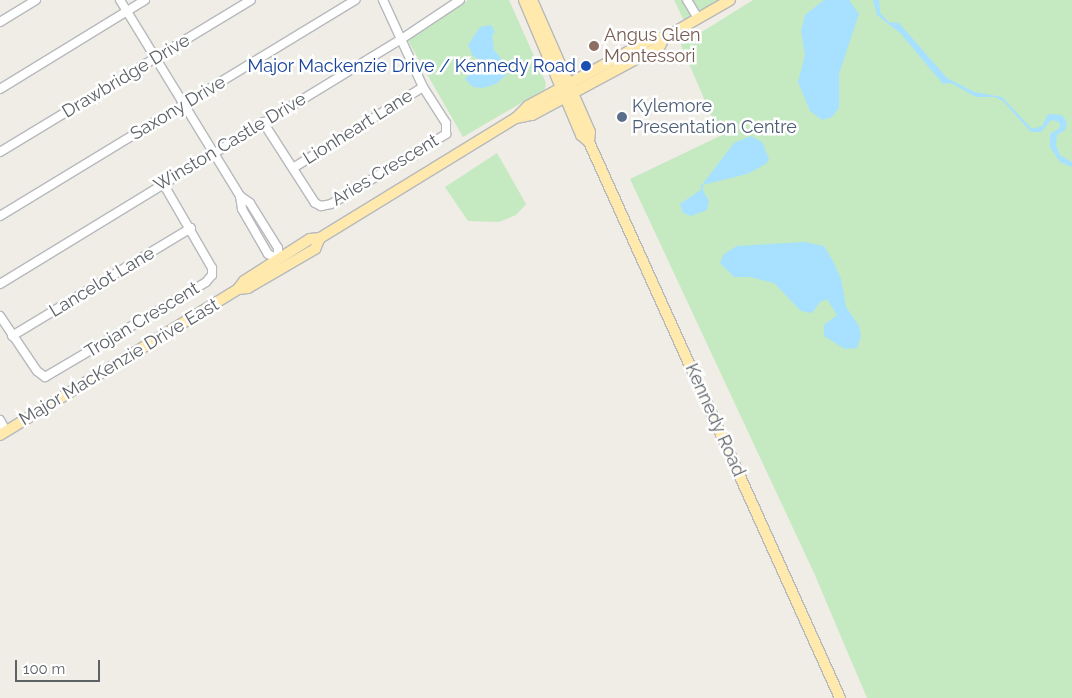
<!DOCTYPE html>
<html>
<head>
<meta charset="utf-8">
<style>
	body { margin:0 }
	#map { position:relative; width:1072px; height:698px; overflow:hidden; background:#f0ede6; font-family:Raleway,sans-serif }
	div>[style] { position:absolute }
	.green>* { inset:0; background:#c5e9c1 }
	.water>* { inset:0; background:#a7e1ff }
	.stream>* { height:2px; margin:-1px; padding:0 1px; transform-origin:1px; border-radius:1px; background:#a7e1ff }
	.roads { filter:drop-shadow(1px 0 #b6b9bd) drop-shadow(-1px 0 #b6b9bd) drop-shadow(0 1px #b6b9bd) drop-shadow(0 -1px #b6b9bd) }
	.minor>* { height:8px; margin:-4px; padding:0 4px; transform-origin:4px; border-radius:4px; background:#fff }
	.major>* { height:10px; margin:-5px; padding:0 5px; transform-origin:5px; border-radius:5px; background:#ffe9ac }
	.dots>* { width:14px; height:14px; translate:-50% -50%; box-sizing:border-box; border:2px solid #fff; border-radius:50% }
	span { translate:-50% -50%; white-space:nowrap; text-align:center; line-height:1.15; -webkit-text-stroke:5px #fff; paint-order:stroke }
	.education-label { font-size:18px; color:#785e54 }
	.left { translate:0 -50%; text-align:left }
	.transit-label { font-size:18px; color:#164399 }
	.right { translate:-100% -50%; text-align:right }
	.street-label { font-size:18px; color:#5d6267 }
	.service-label { font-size:18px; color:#4e5e75 }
	.scale { position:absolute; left:15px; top:660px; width:85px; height:22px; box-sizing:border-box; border:2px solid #5d6267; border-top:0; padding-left:6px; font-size:15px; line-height:18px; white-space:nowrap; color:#5d6267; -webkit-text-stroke:4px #fff; paint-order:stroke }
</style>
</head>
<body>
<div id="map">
	<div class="green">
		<i style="clip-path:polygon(468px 0,509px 0,546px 83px,545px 89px,463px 137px,407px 39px)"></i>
		<i style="clip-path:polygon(674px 0,733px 0,687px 27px)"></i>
		<i style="clip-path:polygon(753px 0,1072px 0,1072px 698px,867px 698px,814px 573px,630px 179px,720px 136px,681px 45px)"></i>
		<i style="clip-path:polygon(497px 153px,526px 204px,516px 215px,499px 222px,468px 221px,445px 187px)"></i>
	</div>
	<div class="water">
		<i style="clip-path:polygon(824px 0,849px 0,859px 14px,839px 74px,839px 108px,832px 117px,822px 120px,810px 111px,798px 82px,805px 55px,801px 31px,805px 15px)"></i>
		<i style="clip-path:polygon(873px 0,879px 0,880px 13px,889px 22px,899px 23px,947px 78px,974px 92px,1002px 97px,1032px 129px,1042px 126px,1048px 114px,1062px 115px,1067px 122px,1065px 130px,1057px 135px,1056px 145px,1060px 155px,1072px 162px,1072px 167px,1060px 162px,1050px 147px,1050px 134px,1060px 128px,1059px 122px,1051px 120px,1041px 132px,1031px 132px,1003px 101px,995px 97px,976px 97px,951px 83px,943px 84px,900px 33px,877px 15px)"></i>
		<i style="clip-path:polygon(491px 25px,495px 32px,492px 35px,494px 50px,508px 67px,507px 74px,496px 84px,483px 88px,473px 87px,465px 79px,481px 61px,473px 56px,468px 45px,480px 27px)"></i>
		<i style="clip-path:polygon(751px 136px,762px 142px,769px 159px,766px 164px,747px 174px,702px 185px,734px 143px)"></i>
		<i style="clip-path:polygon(702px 189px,709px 201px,707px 210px,691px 216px,683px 213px,680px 204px)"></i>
		<i style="clip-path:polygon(804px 242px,824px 246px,833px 261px,841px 279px,846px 307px,859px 326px,861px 336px,857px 348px,845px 349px,824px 336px,824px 325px,837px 315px,827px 299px,820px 302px,812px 313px,801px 311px,774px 283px,750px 277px,734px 277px,720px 263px,724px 254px,737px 246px)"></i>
	</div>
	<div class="stream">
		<i style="left:702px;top:185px;width:4px;rotate:90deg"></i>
	</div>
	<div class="roads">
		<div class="minor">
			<i style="left:120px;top:0;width:230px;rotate:58.5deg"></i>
			<i style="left:240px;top:196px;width:13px;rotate:81deg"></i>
			<i style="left:242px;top:209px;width:52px;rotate:60deg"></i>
			<i style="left:268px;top:254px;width:11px;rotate:27deg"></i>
			<i style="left:278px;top:259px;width:11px;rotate:-90deg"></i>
			<i style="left:278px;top:248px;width:53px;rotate:-121.9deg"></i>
			<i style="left:250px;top:203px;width:12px;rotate:-145deg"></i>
			<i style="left:687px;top:0;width:21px;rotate:59deg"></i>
			<i style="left:0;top:22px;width:42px;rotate:-31.4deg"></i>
			<i style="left:0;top:89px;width:170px;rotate:-31.5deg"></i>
			<i style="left:263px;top:122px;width:96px;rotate:57.3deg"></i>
			<i style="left:315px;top:203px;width:7px;rotate:27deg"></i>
			<i style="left:321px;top:206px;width:10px;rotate:-11deg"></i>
			<i style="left:331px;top:204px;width:135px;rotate:-31.3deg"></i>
			<i style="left:446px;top:134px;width:11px;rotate:-90deg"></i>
			<i style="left:446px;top:123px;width:43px;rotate:-122.6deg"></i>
			<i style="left:423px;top:87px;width:96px;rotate:-114.7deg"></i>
			<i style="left:0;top:152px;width:293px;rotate:-31.2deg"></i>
			<i style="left:293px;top:168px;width:153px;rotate:-31.9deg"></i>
			<i style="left:0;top:216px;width:416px;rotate:-31.3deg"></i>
			<i style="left:0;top:284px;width:469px;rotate:-31.4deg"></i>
			<i style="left:400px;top:40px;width:72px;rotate:-33.7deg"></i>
			<i style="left:0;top:316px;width:66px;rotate:56.1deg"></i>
			<i style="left:37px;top:371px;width:10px;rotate:37deg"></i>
			<i style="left:45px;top:377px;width:187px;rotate:-30.5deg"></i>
			<i style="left:206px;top:282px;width:9px;rotate:-49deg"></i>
			<i style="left:212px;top:275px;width:7px;rotate:-90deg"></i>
			<i style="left:212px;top:268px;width:98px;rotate:-120deg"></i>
			<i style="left:12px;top:336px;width:209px;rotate:-31.1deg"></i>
			<i style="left:0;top:420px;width:13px;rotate:61deg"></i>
		</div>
		<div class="major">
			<i style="left:524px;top:0;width:147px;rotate:67.1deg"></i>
			<i style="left:581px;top:135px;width:11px;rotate:41deg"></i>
			<i style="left:532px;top:0;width:144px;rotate:66.3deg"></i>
			<i style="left:590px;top:132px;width:10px;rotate:96deg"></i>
			<i style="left:589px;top:142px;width:610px;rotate:65.7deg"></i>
			<i style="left:516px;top:118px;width:16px;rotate:-11deg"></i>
			<i style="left:532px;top:115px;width:145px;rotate:-28.3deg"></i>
			<i style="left:660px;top:46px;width:9px;rotate:-63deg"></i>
			<i style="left:238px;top:289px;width:10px;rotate:-6deg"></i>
			<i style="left:248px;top:288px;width:78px;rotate:-30.2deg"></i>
			<i style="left:315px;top:249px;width:12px;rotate:-66deg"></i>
			<i style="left:0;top:435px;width:279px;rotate:-31.5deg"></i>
			<i style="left:238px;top:289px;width:10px;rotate:-53deg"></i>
			<i style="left:244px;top:281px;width:78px;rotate:-32.5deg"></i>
			<i style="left:310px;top:239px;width:10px;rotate:-6deg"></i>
			<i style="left:320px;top:238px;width:230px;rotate:-31.5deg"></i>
			<i style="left:516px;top:118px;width:17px;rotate:-45deg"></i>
			<i style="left:528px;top:106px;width:142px;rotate:-28.5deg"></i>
			<i style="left:653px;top:38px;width:11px"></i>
			<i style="left:664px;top:38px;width:76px;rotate:-29.9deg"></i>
		</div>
	</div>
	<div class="dots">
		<i style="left:594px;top:46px;background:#8d6e63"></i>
		<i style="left:586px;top:66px;background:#1a4fb4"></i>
		<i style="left:622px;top:117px;background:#5c6f8a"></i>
	</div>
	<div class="education-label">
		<span class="left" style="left:604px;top:46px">Angus Glen<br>Montessori</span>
	</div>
	<div class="transit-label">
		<span class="right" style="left:576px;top:66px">Major Mackenzie Drive / Kennedy Road</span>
	</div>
	<div class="street-label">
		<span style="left:126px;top:76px;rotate:-31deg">Drawbridge Drive</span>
		<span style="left:178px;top:108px;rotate:-31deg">Saxony Drive</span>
		<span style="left:358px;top:127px;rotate:-32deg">Lionheart Lane</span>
		<span style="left:230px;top:142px;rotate:-31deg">Winston Castle Drive</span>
		<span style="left:385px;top:170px;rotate:-31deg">Aries Crescent</span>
		<span style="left:102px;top:282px;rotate:-31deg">Lancelot Lane</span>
		<span style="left:142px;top:320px;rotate:-31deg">Trojan Crescent</span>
		<span style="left:119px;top:362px;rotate:-31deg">Major MacKenzie Drive East</span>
		<span style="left:715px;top:420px;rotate:66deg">Kennedy Road</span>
	</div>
	<div class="service-label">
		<span class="left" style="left:632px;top:117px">Kylemore<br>Presentation Centre</span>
	</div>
	<div class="scale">100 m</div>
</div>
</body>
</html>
